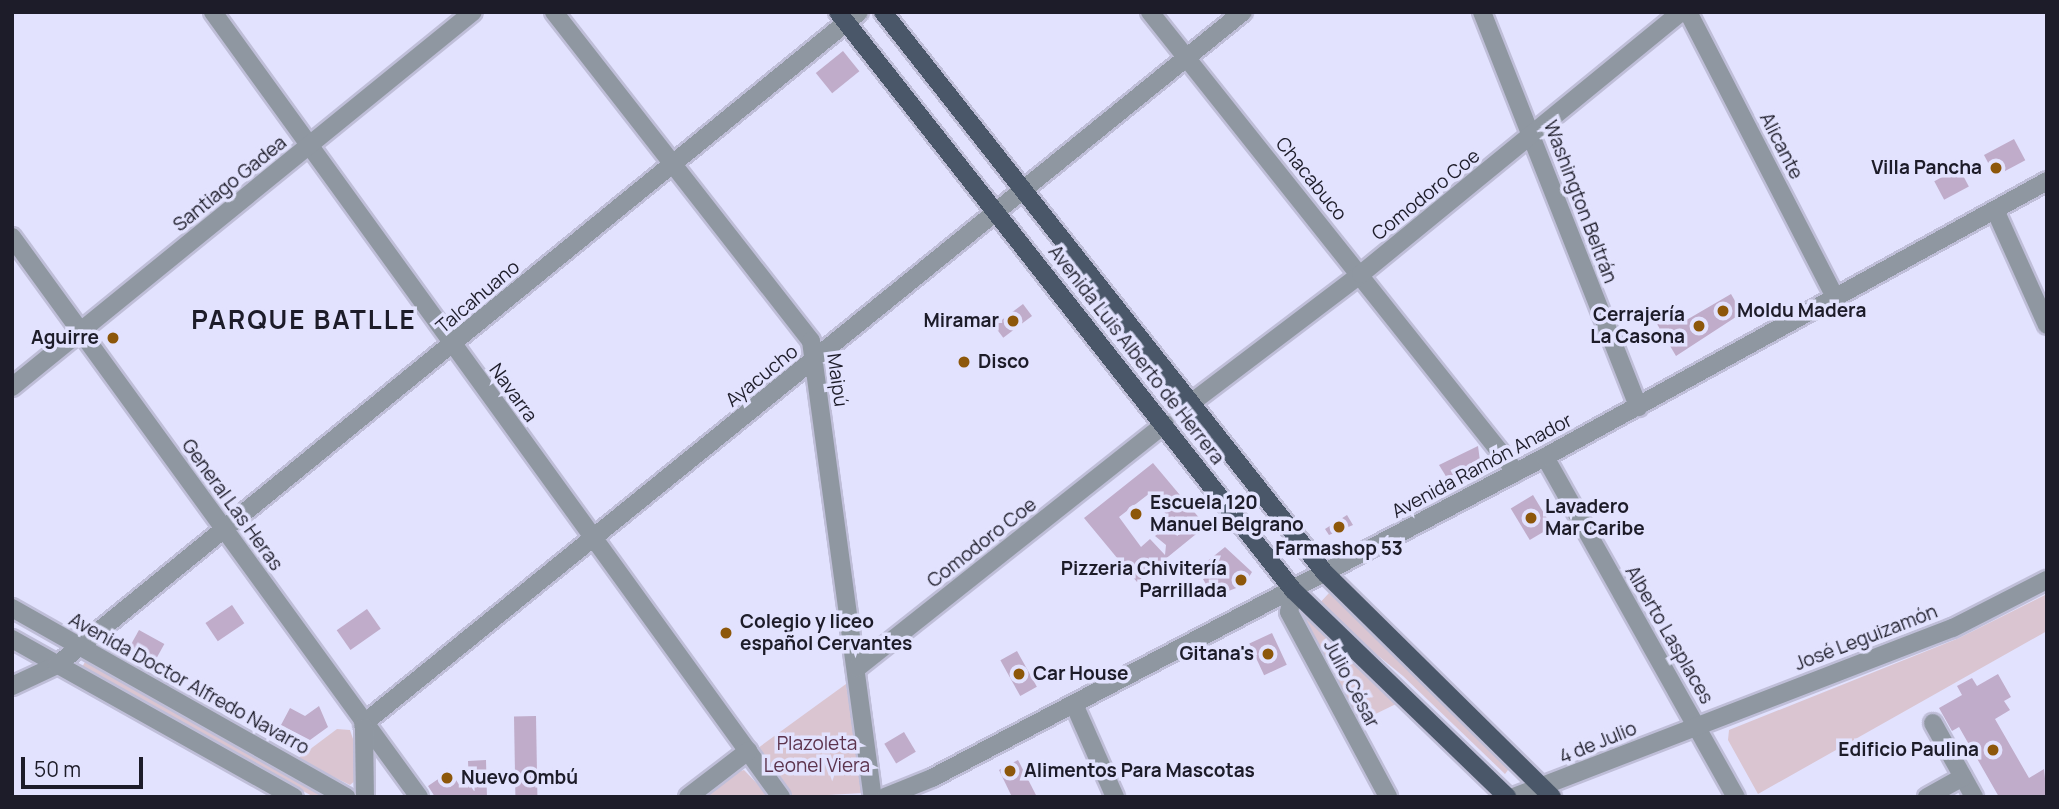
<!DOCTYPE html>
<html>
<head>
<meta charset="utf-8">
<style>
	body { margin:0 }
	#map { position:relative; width:2059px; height:809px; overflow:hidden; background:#e2e2fe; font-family:Manrope,sans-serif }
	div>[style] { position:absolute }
	.green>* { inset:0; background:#dac5d1 }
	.building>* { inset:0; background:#c0acca; transform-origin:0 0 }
	.roads { filter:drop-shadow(2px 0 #bfbed8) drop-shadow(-2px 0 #bfbed8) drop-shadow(0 2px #bfbed8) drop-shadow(0 -2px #bfbed8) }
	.minor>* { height:18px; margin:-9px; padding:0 9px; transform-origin:9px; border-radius:9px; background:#8f97a1 }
	.major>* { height:18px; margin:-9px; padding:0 9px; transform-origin:9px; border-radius:9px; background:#4a5769 }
	.dots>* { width:19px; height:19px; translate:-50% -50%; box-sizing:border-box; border:4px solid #e2e2fe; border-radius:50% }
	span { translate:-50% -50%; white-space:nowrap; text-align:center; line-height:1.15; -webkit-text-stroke:7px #e2e2fe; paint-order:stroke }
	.street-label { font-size:19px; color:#1d1c29 }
	.poi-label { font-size:19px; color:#1d1c29; font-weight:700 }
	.right { translate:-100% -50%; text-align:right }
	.left { translate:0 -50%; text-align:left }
	.park-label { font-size:19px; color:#5c334d }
	.district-label { font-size:26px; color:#1d1c29; font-weight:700; letter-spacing:2px }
	.frame { position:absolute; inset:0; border:14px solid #1d1c29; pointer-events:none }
	.scale { position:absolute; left:21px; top:757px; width:122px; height:32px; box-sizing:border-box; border:4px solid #1d1c29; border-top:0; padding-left:9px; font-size:21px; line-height:24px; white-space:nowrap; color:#1d1c29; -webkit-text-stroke:5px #e2e2fe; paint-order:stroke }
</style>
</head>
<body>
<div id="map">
	<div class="green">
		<i style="clip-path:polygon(1329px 593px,1511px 766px,1505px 774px,1403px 676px,1317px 606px)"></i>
		<i style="clip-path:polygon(2047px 594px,2047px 631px,1758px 794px,1728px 740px,1729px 730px,1959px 638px)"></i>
		<i style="clip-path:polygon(1306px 615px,1396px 704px,1357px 723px,1300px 617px)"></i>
		<i style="clip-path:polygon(85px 662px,151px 699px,330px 797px,314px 797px,247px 761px,81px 669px)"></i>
		<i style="clip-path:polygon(846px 684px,863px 793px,793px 797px,758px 748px)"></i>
		<i style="clip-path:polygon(337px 729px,350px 730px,358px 754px,357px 779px,350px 785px,297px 759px)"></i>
		<i style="clip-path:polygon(744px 770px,770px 797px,705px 797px,738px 772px)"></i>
	</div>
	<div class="building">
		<i style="left:843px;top:51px;width:26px;height:35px;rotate:51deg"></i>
		<i style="left:2014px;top:139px;width:24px;height:34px;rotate:62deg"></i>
		<i style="left:1959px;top:168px;width:21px;height:28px;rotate:62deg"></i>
		<i style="clip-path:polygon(1731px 294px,1742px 313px,1676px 356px,1657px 324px,1676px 312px,1683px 322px)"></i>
		<i style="left:1023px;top:304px;width:15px;height:36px;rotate:53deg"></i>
		<i style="clip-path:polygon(1478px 446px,1480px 461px,1447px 478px,1439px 465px)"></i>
		<i style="clip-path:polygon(evenodd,1153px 463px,1206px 526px,1137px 582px,1084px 518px,1153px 463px,1150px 493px,1172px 522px,1186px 529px,1177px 536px,1170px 524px,1155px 536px,1166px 545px,1165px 555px,1150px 539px,1141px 547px,1119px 517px,1150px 493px)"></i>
		<i style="left:1533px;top:495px;width:37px;height:26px;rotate:59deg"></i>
		<i style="clip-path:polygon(1347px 515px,1353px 525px,1329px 535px,1325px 529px)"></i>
		<i style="clip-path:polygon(1225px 547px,1252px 572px,1244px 585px,1213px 597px,1203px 579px,1212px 574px,1204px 564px)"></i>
		<i style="left:232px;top:605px;width:22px;height:32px;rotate:56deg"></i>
		<i style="left:367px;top:609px;width:24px;height:37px;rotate:55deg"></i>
		<i style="left:139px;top:630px;width:29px;height:22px;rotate:29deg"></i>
		<i style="left:1272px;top:633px;width:35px;height:25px;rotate:65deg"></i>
		<i style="left:1017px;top:651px;width:41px;height:19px;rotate:61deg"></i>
		<i style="clip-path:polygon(1998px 674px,2011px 697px,2004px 701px,2010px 710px,1995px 719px,2029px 778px,2044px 769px,2047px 797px,1999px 797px,1959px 727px,1952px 731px,1939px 708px,1962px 695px,1957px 686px,1972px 678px,1977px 686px)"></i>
		<i style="clip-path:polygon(319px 706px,328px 727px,310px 740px,281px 725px,290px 708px,305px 716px)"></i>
		<i style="left:536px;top:716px;width:81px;height:22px;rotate:89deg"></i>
		<i style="left:904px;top:732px;width:23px;height:23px;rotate:59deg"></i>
		<i style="clip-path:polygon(486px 760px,487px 797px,435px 797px,428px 786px,450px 771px,460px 786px,469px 785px,468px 761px)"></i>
		<i style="clip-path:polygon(1018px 760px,1037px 797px,1012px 797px,999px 770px)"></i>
	</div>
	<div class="roads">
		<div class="minor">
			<i style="left:213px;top:12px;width:969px;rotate:54.11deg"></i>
			<i style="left:554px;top:12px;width:417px;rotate:52deg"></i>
			<i style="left:811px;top:341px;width:460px;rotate:82.3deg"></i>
			<i style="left:1150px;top:12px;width:588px;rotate:51.49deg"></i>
			<i style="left:1482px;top:12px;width:425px;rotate:68.4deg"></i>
			<i style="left:1688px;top:12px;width:323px;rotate:62.7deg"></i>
			<i style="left:1995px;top:210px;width:126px;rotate:65.7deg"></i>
			<i style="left:12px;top:237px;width:692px;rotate:53.99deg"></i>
			<i style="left:12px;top:387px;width:594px;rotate:-39.13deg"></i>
			<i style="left:1191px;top:403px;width:213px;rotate:-37.2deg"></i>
			<i style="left:1361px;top:274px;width:414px;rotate:-39.3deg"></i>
			<i style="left:1545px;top:457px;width:390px;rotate:60.7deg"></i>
			<i style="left:1293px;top:590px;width:22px;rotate:100deg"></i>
			<i style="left:1289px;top:612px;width:210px;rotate:61.8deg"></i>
			<i style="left:12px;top:608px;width:384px;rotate:29.5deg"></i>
			<i style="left:12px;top:639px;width:323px;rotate:29.3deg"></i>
			<i style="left:857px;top:668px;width:393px;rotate:-38.4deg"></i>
			<i style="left:12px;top:686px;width:50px;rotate:-25deg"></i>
			<i style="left:57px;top:665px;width:1034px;rotate:-39.15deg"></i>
			<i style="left:1074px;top:704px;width:102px;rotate:66.2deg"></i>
			<i style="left:1933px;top:723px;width:85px;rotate:61deg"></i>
			<i style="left:363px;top:724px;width:1132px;rotate:-38.98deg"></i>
			<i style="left:364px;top:728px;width:69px;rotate:89.2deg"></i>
			<i style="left:688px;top:797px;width:76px;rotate:-37.5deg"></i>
			<i style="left:885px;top:797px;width:51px;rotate:-22deg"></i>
			<i style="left:932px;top:778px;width:692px;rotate:-27.64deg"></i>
			<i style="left:1545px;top:457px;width:573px;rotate:-28.8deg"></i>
			<i style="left:1514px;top:797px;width:470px;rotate:-21.1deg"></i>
			<i style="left:1953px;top:628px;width:106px;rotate:-27.1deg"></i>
			<i style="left:1927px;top:797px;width:41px;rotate:-29.1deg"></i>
		</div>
		<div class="major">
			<i style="left:838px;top:12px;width:736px;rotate:51.79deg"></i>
			<i style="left:1293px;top:590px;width:298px;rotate:44deg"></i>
			<i style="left:883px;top:12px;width:714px;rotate:51.77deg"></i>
			<i style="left:1325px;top:573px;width:319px;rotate:44.6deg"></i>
		</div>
	</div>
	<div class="dots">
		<i style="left:1996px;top:168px;background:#8d570a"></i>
		<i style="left:1723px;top:311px;background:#8d570a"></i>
		<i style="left:1013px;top:321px;background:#8d570a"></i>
		<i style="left:1699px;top:326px;background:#8d570a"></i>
		<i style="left:113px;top:338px;background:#8d570a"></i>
		<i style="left:964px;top:362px;background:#8d570a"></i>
		<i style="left:1136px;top:514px;background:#8d570a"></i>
		<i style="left:1531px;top:518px;background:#8d570a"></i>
		<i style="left:1339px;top:527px;background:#8d570a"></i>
		<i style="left:1241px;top:580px;background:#8d570a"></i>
		<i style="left:726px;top:633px;background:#8d570a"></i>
		<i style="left:1268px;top:654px;background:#8d570a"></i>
		<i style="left:1019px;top:674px;background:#8d570a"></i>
		<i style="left:1993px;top:750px;background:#8d570a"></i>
		<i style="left:1010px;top:771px;background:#8d570a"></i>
		<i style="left:447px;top:778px;background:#8d570a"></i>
	</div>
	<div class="street-label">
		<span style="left:1781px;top:146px;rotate:63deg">Alicante</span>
		<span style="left:1311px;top:179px;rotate:51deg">Chacabuco</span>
		<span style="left:230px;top:184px;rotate:-39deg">Santiago Gadea</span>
		<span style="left:1426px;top:195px;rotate:-39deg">Comodoro Coe</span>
		<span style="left:1580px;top:202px;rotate:69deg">Washington Beltrán</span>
		<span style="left:478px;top:297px;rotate:-40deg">Talcahuano</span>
		<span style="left:1136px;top:355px;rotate:52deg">Avenida Luis Alberto de Herrera</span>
		<span style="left:762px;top:376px;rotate:-39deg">Ayacucho</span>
		<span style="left:837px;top:380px;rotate:82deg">Maipú</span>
		<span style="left:513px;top:393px;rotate:54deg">Navarra</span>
		<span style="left:1482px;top:466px;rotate:-28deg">Avenida Ramón Anador</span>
		<span style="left:232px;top:505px;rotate:54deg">General Las Heras</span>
		<span style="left:982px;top:543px;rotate:-38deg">Comodoro Coe</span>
		<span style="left:1669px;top:635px;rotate:60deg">Alberto Lasplaces</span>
		<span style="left:1866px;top:638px;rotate:-21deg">José Leguizamón</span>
		<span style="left:189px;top:684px;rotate:29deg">Avenida Doctor Alfredo Navarro</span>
		<span style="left:1351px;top:684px;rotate:62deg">Julio César</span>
		<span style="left:1598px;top:743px;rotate:-22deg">4 de Julio</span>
	</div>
	<div class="poi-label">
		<span class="right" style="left:1982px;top:168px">Villa Pancha</span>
		<span class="left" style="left:1737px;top:311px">Moldu Madera</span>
		<span class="right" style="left:1685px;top:326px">Cerrajería<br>La Casona</span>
		<span class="right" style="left:999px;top:321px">Miramar</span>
		<span class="right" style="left:99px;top:338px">Aguirre</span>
		<span class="left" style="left:978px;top:362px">Disco</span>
		<span class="left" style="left:1150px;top:514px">Escuela 120<br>Manuel Belgrano</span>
		<span class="left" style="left:1545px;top:518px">Lavadero<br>Mar Caribe</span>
		<span style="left:1339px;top:549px">Farmashop 53</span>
		<span class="right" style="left:1227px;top:580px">Pizzeria Chivitería<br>Parrillada</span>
		<span class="left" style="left:740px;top:633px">Colegio y liceo<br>español Cervantes</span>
		<span class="right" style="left:1254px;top:654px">Gitana's</span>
		<span class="left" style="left:1033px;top:674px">Car House</span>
		<span class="right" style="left:1979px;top:750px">Edificio Paulina</span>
		<span class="left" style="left:1024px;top:771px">Alimentos Para Mascotas</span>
		<span class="left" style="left:461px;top:778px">Nuevo Ombú</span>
	</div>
	<div class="park-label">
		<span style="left:817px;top:755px">Plazoleta<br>Leonel Viera</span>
	</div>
	<div class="district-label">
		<span style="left:304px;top:320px">PARQUE BATLLE</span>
	</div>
	<div class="frame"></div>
	<div class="scale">50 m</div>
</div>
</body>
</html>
